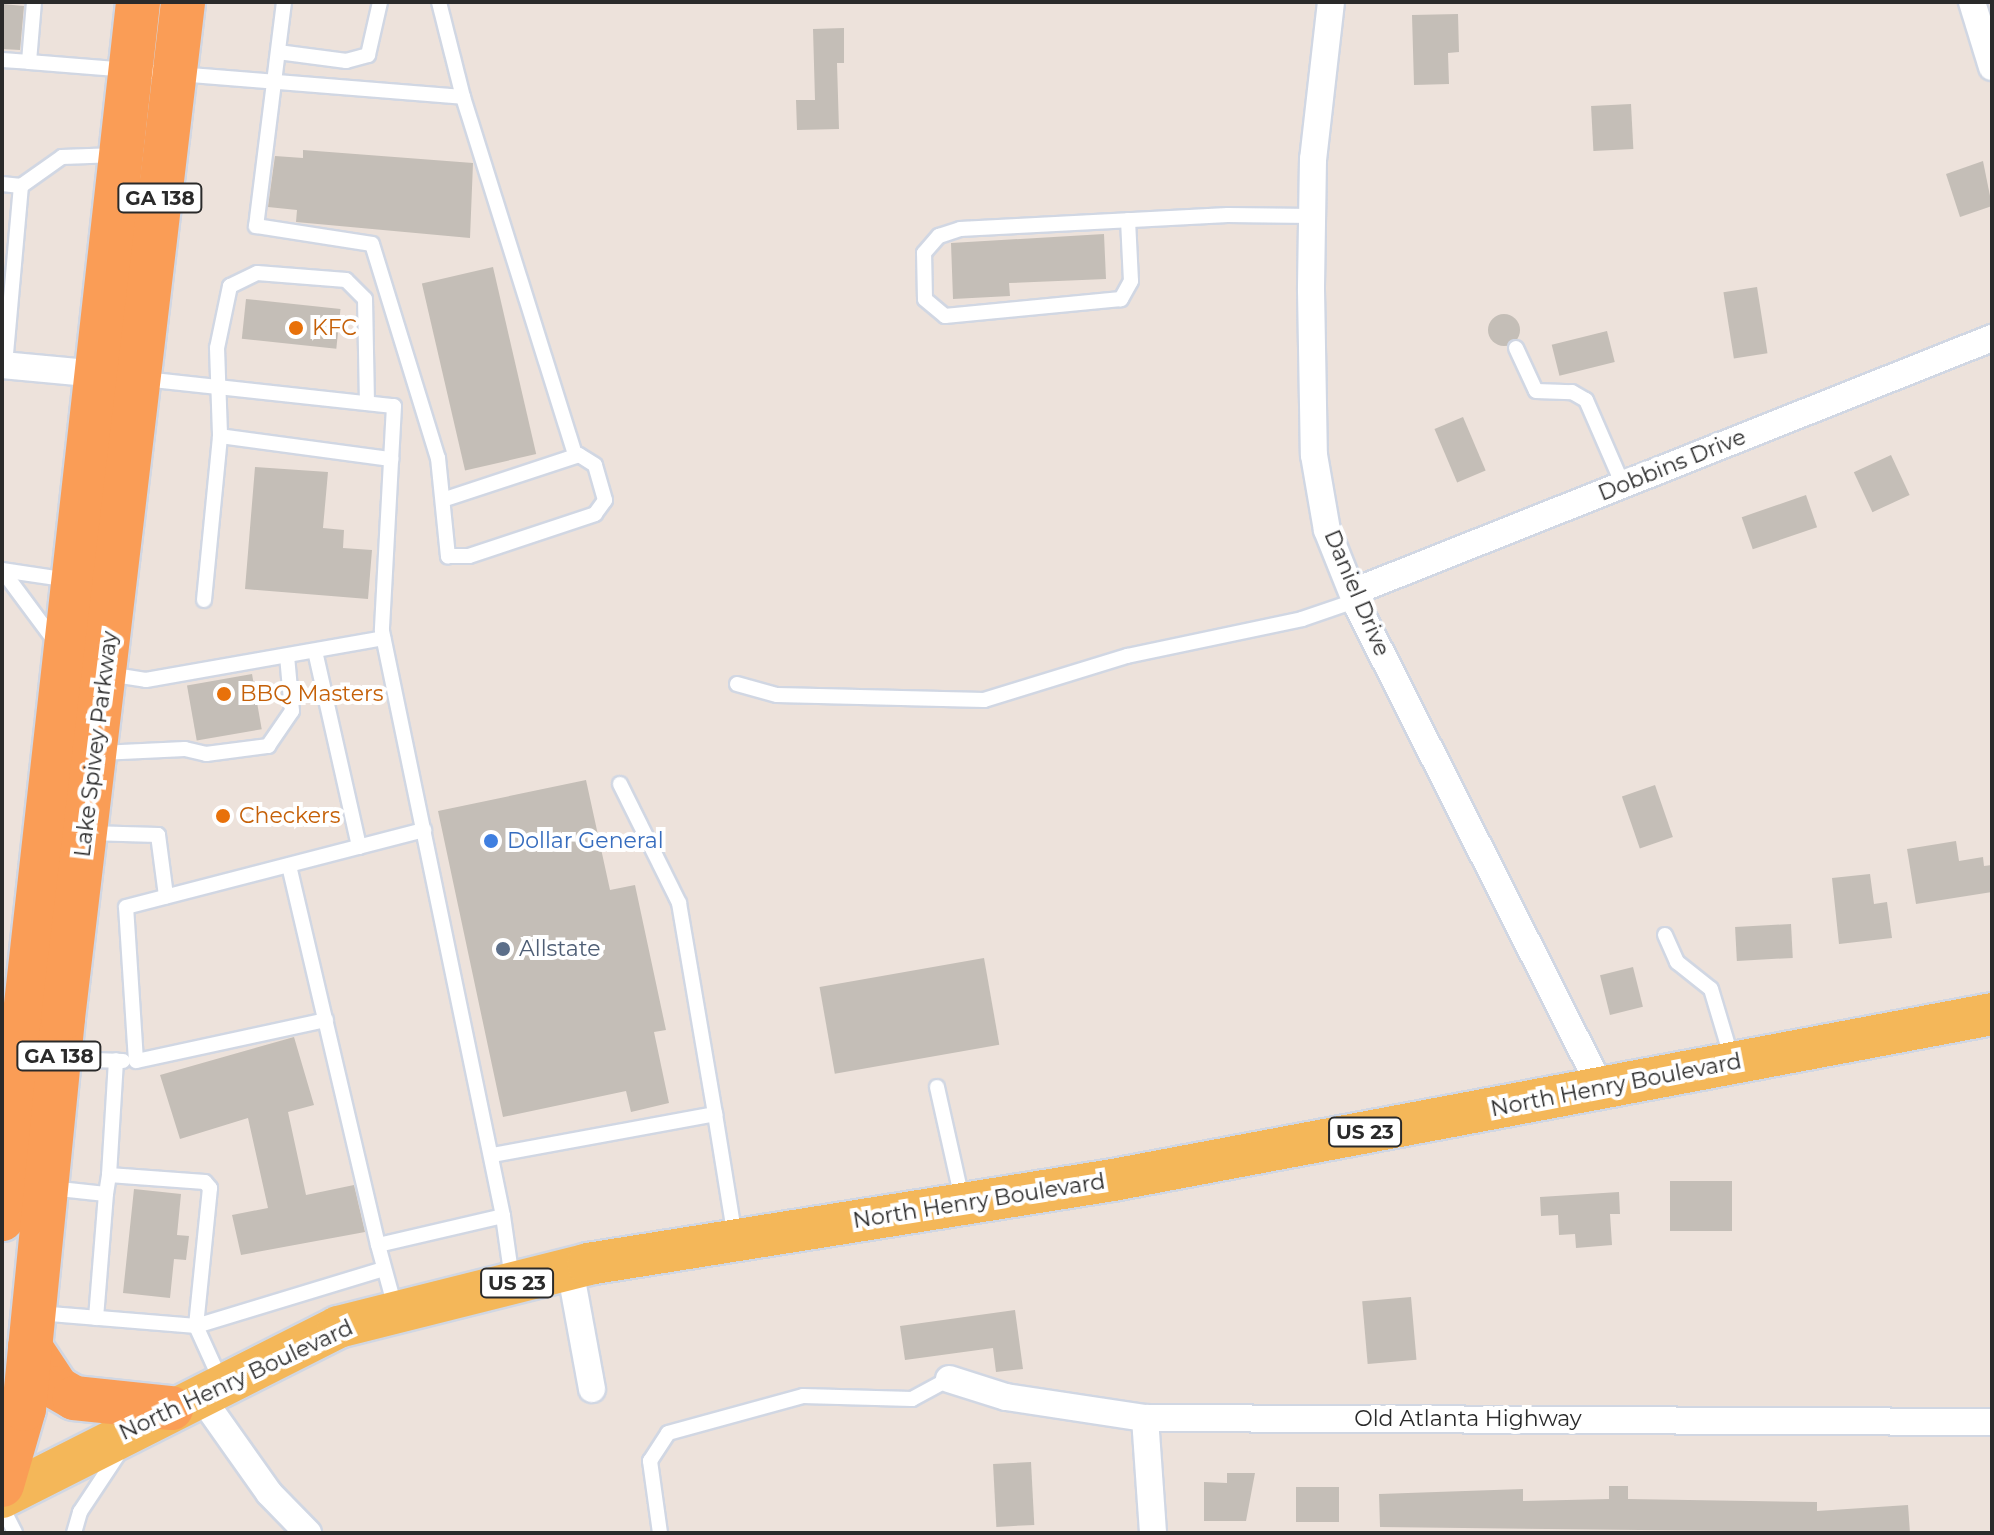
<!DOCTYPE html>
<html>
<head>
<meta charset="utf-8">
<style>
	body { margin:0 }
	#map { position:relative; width:1994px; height:1535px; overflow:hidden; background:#ede2db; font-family:Montserrat,sans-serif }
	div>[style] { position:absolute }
	.building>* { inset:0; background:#c4beb7; transform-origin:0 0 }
	.round { border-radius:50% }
	.roads { filter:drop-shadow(2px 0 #d1d7e3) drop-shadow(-2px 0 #d1d7e3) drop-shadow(0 2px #d1d7e3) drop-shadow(0 -2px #d1d7e3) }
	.service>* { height:14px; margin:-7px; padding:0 7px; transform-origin:7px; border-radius:7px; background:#fff }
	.minor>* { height:26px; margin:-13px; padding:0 13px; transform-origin:13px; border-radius:13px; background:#fff }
	.primary>* { height:42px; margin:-21px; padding:0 21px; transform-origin:21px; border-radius:21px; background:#f4b759 }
	.trunk>* { height:44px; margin:-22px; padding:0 22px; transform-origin:22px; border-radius:22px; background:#fa9d56 }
	.dots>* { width:22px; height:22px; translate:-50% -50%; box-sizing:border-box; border:4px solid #fff; border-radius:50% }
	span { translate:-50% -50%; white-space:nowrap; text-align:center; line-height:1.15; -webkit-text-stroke:8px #fff; paint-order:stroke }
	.shield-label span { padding:2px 6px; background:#fff; border:2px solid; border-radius:6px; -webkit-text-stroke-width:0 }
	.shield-label { font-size:20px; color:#2a2a2a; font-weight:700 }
	.food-label { font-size:22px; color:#c56008 }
	.left { translate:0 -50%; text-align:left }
	.street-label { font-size:22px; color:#2a2a2a }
	.shop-label { font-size:22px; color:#366cbe }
	.service-label { font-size:22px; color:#4e5e75 }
	.frame { position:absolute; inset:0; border:4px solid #2a2a2a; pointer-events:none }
</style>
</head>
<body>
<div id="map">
	<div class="building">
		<i style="clip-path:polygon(2px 4px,24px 6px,20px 50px,2px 49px)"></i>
		<i style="clip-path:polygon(1458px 14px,1459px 52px,1448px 53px,1449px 84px,1414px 85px,1412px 15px)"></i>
		<i style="clip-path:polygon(844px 28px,844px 63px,837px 63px,839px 129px,797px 130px,796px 100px,815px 100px,813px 29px)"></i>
		<i style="left:1631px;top:104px;width:45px;height:40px;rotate:87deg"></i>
		<i style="clip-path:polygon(303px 150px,473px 163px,470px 238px,296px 222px,297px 210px,268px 207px,275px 156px,303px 158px)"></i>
		<i style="clip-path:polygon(1983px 161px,1992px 206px,1960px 217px,1946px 174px)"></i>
		<i style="clip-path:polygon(1104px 234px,1106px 279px,1009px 283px,1010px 296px,953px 299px,951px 243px)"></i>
		<i style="left:493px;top:267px;width:192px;height:73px;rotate:77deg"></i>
		<i style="left:1757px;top:287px;width:67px;height:34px;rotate:81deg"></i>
		<i style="left:246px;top:299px;width:95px;height:40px;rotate:6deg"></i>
		<i class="round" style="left:1488px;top:314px;width:32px;height:32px"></i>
		<i style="left:1607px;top:331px;width:32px;height:57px;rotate:76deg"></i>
		<i style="left:1463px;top:417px;width:58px;height:31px;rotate:67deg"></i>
		<i style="left:1891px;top:455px;width:44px;height:41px;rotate:65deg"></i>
		<i style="clip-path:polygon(255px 467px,328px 472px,323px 528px,344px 530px,343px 548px,372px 550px,368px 599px,245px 589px)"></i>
		<i style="left:1806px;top:495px;width:34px;height:68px;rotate:71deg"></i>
		<i style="left:252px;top:674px;width:56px;height:66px;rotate:80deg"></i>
		<i style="clip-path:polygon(586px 780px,610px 890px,635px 885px,666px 1030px,654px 1032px,669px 1103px,631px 1112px,626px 1091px,503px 1117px,438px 811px)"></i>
		<i style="left:1655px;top:785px;width:55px;height:35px;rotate:71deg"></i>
		<i style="clip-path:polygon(1956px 841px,1959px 861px,1983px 857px,1984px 866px,1992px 865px,1992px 892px,1916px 904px,1907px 849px)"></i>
		<i style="clip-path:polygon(1870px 874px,1874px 904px,1887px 902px,1892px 938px,1839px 944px,1832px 878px)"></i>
		<i style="left:1791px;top:924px;width:34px;height:56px;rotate:87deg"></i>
		<i style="left:984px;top:958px;width:88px;height:167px;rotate:80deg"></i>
		<i style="left:1633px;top:967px;width:41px;height:34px;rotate:76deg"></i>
		<i style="clip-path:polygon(294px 1037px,314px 1105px,288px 1112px,306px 1195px,354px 1185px,365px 1232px,241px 1255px,232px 1215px,268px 1208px,248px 1118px,180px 1139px,160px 1075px)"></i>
		<i style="left:1670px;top:1181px;width:62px;height:50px"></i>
		<i style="clip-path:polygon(134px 1189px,181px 1194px,177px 1235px,189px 1236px,186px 1260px,174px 1259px,170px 1298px,123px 1293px)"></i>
		<i style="clip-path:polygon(1619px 1192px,1620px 1214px,1610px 1214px,1612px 1245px,1576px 1248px,1575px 1234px,1559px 1235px,1558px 1215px,1541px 1216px,1540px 1197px)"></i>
		<i style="left:1411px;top:1297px;width:63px;height:49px;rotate:85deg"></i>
		<i style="clip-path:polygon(1015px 1310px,1023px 1369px,996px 1372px,993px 1348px,905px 1360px,900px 1326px)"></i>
		<i style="left:1031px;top:1462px;width:63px;height:38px;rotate:87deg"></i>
		<i style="clip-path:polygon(1227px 1473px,1255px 1473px,1246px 1521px,1204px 1521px,1204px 1482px,1227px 1483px)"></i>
		<i style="clip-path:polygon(1609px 1486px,1628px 1486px,1628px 1499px,1817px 1502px,1817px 1511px,1908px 1505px,1910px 1533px,1380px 1527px,1379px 1494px,1523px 1489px,1523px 1501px,1609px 1499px)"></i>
		<i style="left:1296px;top:1487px;width:43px;height:35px"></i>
	</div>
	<div class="roads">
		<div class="service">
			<i style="left:34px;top:2px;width:60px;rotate:94.8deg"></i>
			<i style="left:29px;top:62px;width:435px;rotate:4.6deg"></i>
			<i style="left:463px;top:97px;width:98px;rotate:-104.2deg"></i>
			<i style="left:284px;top:2px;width:226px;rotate:97.1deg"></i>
			<i style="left:256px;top:226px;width:117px;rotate:8.8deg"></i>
			<i style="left:372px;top:244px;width:224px;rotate:72.9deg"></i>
			<i style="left:438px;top:458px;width:99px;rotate:84.2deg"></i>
			<i style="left:448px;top:556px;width:21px"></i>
			<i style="left:469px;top:556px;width:133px;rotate:-18.4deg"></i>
			<i style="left:595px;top:514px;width:17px;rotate:-54deg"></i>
			<i style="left:605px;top:500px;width:36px;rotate:-106deg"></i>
			<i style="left:595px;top:465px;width:19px;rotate:-148deg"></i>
			<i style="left:579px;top:455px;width:141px;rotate:161.8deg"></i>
			<i style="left:278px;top:52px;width:69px;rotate:7.5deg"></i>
			<i style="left:346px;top:61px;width:23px;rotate:-15deg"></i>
			<i style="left:368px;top:55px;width:54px;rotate:-77.2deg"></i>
			<i style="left:2px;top:60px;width:27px;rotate:4deg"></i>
			<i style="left:463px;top:97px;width:375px;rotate:72.6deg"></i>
			<i style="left:2px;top:184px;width:19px;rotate:6deg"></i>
			<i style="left:21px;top:186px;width:50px;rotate:-35.3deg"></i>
			<i style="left:62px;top:157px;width:55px;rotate:-2.1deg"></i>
			<i style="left:1128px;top:220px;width:61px;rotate:87.2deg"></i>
			<i style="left:1131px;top:281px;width:21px;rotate:119deg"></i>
			<i style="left:1121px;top:299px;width:177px;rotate:174.5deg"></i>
			<i style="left:945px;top:316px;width:26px;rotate:-140deg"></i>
			<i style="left:925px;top:299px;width:46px;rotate:-91.2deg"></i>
			<i style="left:924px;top:253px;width:23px;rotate:-49deg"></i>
			<i style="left:939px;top:236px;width:22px;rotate:-18deg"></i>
			<i style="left:960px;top:229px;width:268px;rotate:-3deg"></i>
			<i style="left:1228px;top:215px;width:84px;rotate:0.7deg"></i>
			<i style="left:1516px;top:348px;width:47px;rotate:65.1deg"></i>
			<i style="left:1536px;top:391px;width:36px;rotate:2deg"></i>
			<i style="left:1572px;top:392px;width:16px;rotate:30deg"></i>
			<i style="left:1586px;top:400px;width:93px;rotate:66.5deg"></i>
			<i style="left:5px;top:365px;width:180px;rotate:-84.9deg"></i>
			<i style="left:144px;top:379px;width:251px;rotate:6.2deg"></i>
			<i style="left:394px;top:406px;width:225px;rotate:93.1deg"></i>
			<i style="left:382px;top:631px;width:597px;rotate:78.31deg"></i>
			<i style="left:503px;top:1216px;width:128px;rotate:166.9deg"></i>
			<i style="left:378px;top:1245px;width:390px;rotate:-103.2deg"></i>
			<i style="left:367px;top:403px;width:104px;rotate:-91.1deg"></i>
			<i style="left:365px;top:299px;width:27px;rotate:-135deg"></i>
			<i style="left:346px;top:280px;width:89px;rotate:-175.5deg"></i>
			<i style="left:257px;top:273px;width:30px;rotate:154deg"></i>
			<i style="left:230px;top:286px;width:63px;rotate:101.8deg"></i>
			<i style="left:217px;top:348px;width:88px;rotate:88deg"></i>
			<i style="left:220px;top:436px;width:173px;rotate:7.7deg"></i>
			<i style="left:2px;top:570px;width:69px;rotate:8.4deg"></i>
			<i style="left:2px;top:570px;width:87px;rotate:53.4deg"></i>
			<i style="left:204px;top:600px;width:165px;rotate:-84.4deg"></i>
			<i style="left:315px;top:651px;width:201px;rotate:77.3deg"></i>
			<i style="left:108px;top:674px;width:38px;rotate:9deg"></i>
			<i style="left:146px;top:680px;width:241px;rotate:-10deg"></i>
			<i style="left:737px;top:684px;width:41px;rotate:15.4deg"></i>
			<i style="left:777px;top:695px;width:207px;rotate:1.4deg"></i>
			<i style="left:984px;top:700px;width:150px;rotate:-17.1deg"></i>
			<i style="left:1127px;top:656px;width:179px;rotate:-11.9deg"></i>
			<i style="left:1302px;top:619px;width:56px;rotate:-18.8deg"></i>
			<i style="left:100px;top:753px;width:85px;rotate:-2.7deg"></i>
			<i style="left:185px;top:749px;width:22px;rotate:13deg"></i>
			<i style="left:206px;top:754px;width:63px;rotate:-7.4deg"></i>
			<i style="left:268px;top:746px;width:42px;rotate:-55.6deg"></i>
			<i style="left:292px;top:711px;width:55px;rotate:-95.2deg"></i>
			<i style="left:620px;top:784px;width:133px;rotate:63.6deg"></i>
			<i style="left:679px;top:903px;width:214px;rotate:80.3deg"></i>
			<i style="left:88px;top:833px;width:70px;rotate:1.6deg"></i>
			<i style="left:158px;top:835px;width:62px;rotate:82.5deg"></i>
			<i style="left:1665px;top:935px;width:30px;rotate:66deg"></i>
			<i style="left:1677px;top:962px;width:43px;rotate:38.5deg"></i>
			<i style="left:1711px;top:989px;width:73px;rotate:73.3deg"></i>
			<i style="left:326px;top:1020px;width:194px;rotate:167.8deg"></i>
			<i style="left:136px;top:1061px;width:154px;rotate:-93.7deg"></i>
			<i style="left:126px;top:907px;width:308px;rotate:-14.5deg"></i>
			<i style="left:64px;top:1059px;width:59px;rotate:1.9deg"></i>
			<i style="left:937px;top:1087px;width:115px;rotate:77.4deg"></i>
			<i style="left:492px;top:1155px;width:227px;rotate:-10.4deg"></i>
			<i style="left:715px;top:1114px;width:126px;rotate:80.8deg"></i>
			<i style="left:109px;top:1175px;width:115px;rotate:-86.5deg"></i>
			<i style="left:50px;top:1188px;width:56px;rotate:6.1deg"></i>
			<i style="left:106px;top:1194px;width:19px;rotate:-81deg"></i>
			<i style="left:109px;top:1175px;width:96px;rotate:4.2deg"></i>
			<i style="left:205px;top:1182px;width:8px;rotate:50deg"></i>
			<i style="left:210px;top:1188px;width:139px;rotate:95.8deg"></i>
			<i style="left:196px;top:1326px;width:60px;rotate:65.6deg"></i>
			<i style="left:503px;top:1216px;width:64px;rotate:81.9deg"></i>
			<i style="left:378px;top:1245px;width:68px;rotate:74.7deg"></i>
			<i style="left:38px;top:1313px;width:159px;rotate:4.7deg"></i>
			<i style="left:196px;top:1326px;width:196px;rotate:-16.9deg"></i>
			<i style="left:96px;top:1318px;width:124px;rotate:-85.4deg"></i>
			<i style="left:2px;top:1507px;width:29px;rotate:63deg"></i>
			<i style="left:74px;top:1533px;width:22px;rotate:-74deg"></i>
			<i style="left:80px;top:1512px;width:82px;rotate:-56.5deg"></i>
			<i style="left:660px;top:1533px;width:73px;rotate:-97.9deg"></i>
			<i style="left:650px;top:1461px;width:33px;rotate:-57deg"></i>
			<i style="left:668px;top:1433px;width:140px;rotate:-15.3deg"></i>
			<i style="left:803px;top:1396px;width:109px;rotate:1.6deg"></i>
			<i style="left:912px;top:1399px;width:42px;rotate:-28.4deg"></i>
		</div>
		<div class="minor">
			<i style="left:1331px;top:2px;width:158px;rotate:96.5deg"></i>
			<i style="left:1313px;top:159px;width:131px;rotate:90.9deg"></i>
			<i style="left:1311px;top:290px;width:165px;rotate:89deg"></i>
			<i style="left:1314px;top:455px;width:76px;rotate:80.2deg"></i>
			<i style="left:1327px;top:530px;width:81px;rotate:68.2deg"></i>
			<i style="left:1357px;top:605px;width:541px;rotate:63.2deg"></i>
			<i style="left:1972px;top:2px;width:68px;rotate:72.9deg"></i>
			<i style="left:2px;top:365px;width:108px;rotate:5.3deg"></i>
			<i style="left:1353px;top:592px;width:688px;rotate:-21.68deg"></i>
			<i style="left:570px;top:1269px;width:122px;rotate:79.6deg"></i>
			<i style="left:949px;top:1379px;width:60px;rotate:17.5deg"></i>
			<i style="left:1006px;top:1397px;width:141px;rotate:8.6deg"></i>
			<i style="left:1145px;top:1418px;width:847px;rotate:0.27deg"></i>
			<i style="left:199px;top:1394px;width:121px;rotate:54.7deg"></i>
			<i style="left:269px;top:1493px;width:56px;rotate:45.7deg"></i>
			<i style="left:1145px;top:1418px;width:115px;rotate:86deg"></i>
		</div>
		<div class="primary">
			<i style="left:2px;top:1497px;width:377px;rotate:-26.8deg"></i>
			<i style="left:338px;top:1327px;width:258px;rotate:-14.1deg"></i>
			<i style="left:588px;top:1264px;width:532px;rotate:-9.09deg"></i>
			<i style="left:1113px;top:1180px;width:895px;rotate:-10.69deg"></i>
		</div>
		<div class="trunk">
			<i style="left:2px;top:1219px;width:1225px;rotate:-83.62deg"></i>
			<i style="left:30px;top:1347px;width:49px;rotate:56.6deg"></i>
			<i style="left:57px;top:1388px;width:20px;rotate:30deg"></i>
			<i style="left:74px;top:1398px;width:98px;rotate:5.9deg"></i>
			<i style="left:2px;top:1485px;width:79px;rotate:-73.9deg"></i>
			<i style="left:24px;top:1409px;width:393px;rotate:-84.3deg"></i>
			<i style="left:63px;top:1018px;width:1023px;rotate:-83.26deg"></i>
		</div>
	</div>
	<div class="dots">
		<i style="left:296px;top:328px;background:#e8710a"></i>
		<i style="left:224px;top:694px;background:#e8710a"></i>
		<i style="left:223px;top:816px;background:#e8710a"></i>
		<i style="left:491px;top:841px;background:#3f7fe0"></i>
		<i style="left:503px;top:949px;background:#5c6f8a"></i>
	</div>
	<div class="shield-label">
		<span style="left:160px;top:198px">GA 138</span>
		<span style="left:59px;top:1056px">GA 138</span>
		<span style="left:1365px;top:1132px">US 23</span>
		<span style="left:517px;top:1283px">US 23</span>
	</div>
	<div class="food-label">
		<span class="left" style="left:312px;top:328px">KFC</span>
		<span class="left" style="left:240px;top:694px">BBQ Masters</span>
		<span class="left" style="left:239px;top:816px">Checkers</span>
	</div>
	<div class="street-label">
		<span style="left:1672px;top:465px;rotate:-22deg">Dobbins Drive</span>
		<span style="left:1357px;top:593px;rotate:67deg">Daniel Drive</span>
		<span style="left:96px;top:744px;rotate:-83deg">Lake Spivey Parkway</span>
		<span style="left:1616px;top:1085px;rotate:-11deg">North Henry Boulevard</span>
		<span style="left:979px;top:1201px;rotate:-9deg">North Henry Boulevard</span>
		<span style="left:236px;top:1380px;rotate:-25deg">North Henry Boulevard</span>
		<span style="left:1468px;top:1419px">Old Atlanta Highway</span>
	</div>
	<div class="shop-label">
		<span class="left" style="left:507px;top:841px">Dollar General</span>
	</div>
	<div class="service-label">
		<span class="left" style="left:519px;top:949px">Allstate</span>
	</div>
	<div class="frame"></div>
</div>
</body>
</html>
